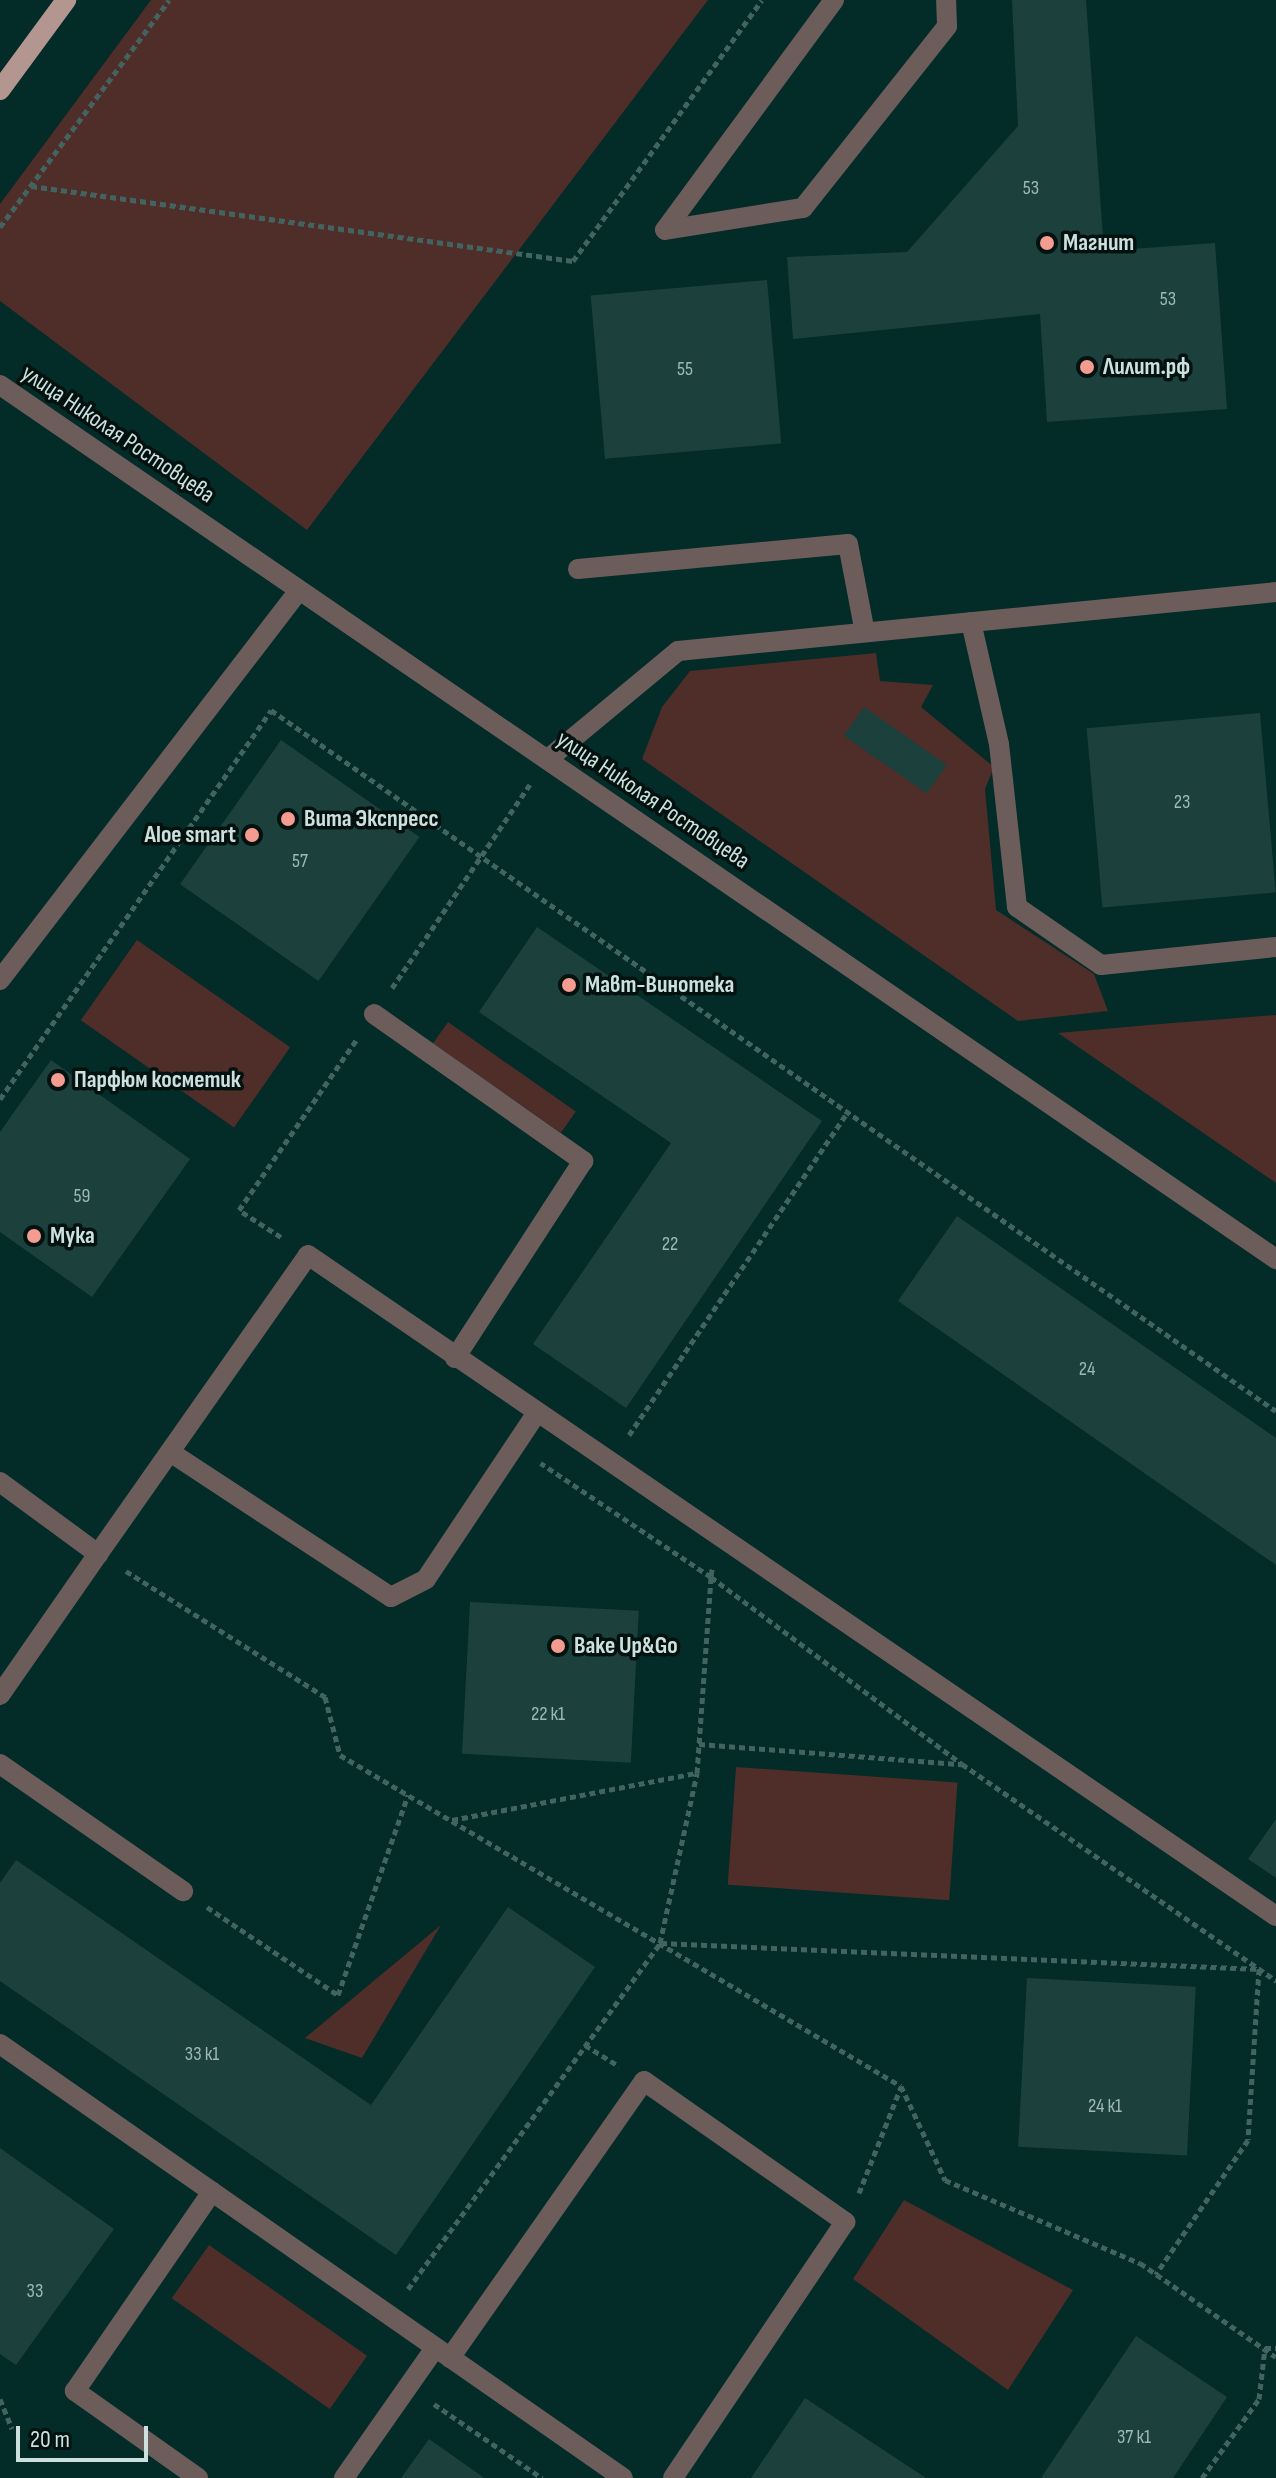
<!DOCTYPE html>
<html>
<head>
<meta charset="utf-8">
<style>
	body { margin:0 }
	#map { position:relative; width:1276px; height:2478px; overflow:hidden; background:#032b27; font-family:"Sofia Sans Condensed",sans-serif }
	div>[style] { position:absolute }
	.green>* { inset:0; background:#4f2d29; transform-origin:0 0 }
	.building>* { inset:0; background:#1c413d; transform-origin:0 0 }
	.path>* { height:5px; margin-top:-2.5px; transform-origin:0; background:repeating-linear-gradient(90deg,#426460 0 6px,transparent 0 10px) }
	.minor>* { height:20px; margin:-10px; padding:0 10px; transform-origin:10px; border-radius:10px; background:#6c5d5b }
	.major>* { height:20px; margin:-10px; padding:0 10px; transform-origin:10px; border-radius:10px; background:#b49691 }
	.dots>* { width:22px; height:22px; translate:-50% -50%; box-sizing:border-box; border:4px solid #03110f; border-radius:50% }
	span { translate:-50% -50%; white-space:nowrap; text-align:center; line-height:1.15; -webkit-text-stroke:7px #03110f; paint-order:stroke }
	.number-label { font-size:20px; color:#a0b8b5 }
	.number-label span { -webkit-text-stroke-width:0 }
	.poi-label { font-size:24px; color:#cce0dd; font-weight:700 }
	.left { translate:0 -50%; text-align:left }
	.right { translate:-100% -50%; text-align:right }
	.street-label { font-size:24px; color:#cce0dd }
	.scale { position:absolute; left:16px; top:2426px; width:132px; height:36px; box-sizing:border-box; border:4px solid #cce0dd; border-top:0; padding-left:10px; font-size:24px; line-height:28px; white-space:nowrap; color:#cce0dd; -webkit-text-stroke:6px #03110f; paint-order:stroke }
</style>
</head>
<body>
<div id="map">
	<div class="green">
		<i style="clip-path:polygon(151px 0,708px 0,307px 530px,0 301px,0 204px)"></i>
		<i style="clip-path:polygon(876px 653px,880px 681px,933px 685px,921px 707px,994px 767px,985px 789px,996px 910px,1094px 974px,1108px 1011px,1018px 1021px,642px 759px,662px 707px,690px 671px)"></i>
		<i style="left:137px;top:940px;width:187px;height:98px;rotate:35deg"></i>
		<i style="clip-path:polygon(1276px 1015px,1276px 1183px,1058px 1033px,1172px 1023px)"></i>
		<i style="left:448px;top:1022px;width:156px;height:26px;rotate:35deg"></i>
		<i style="left:736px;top:1767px;width:222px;height:118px;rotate:4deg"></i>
		<i style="clip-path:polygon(441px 1925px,362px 2058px,305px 2038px)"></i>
		<i style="clip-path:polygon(904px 2200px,1073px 2290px,1008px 2390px,853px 2279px)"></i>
		<i style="left:209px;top:2245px;width:193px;height:65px;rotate:35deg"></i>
	</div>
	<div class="building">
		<i style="clip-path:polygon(1012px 0,1086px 0,1104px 251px,1215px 243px,1227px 409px,1047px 422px,1040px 314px,793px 339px,787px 257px,907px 252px,1018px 126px)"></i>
		<i style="left:767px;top:280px;width:164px;height:177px;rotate:85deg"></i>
		<i style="left:864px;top:707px;width:101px;height:35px;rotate:35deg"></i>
		<i style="left:1260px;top:713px;width:180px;height:174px;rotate:85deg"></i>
		<i style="left:281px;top:740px;width:169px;height:176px;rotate:35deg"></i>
		<i style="clip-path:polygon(537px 927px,822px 1121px,626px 1408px,533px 1344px,671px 1143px,479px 1012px)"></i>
		<i style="clip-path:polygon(51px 1060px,190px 1159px,92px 1297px,0 1232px,0 1132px)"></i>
		<i style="clip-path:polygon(957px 1216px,1276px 1438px,1276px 1565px,898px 1301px)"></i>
		<i style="left:470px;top:1602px;width:169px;height:152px;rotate:3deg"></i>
		<i style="clip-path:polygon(1276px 1819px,1276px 1878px,1248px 1859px)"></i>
		<i style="clip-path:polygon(16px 1860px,371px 2105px,508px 1907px,595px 1967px,396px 2255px,0 1981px,0 1883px)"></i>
		<i style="left:1027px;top:1978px;width:169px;height:169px;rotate:3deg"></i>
		<i style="clip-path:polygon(0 2148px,114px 2229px,16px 2365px,0 2354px)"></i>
		<i style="clip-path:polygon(1136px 2336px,1227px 2397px,1173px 2478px,1041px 2478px)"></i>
		<i style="clip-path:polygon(805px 2398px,876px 2445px,926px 2478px,751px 2478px)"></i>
		<i style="clip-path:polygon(429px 2439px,476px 2472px,484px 2478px,401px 2478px)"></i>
	</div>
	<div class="path">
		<i style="left:31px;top:186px;width:547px;rotate:7.88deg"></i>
		<i style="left:573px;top:261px;width:322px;rotate:-54.1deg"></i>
		<i style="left:0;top:227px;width:283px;rotate:-53.3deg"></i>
		<i style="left:392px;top:988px;width:246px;rotate:-55.9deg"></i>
		<i style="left:0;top:1099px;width:474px;rotate:-55.1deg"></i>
		<i style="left:271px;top:710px;width:1225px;rotate:34.9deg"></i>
		<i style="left:281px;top:1237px;width:50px;rotate:-147.3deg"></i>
		<i style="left:239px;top:1210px;width:208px;rotate:-55.4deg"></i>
		<i style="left:629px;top:1435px;width:391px;rotate:-55.9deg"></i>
		<i style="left:712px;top:1569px;width:8px;rotate:97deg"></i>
		<i style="left:711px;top:1577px;width:313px;rotate:36.7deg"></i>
		<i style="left:962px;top:1764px;width:382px;rotate:34.6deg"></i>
		<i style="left:126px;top:1571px;width:236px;rotate:32.3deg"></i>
		<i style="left:325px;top:1697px;width:60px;rotate:75.5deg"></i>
		<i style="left:340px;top:1755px;width:651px;rotate:30.54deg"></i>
		<i style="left:901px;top:2086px;width:104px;rotate:64.9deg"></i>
		<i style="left:945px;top:2180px;width:212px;rotate:23.1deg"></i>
		<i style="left:1140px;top:2263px;width:165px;rotate:34.7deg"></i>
		<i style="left:699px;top:1744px;width:263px;rotate:4.4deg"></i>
		<i style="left:452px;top:1820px;width:249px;rotate:-10.9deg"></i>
		<i style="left:697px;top:1773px;width:196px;rotate:-85.9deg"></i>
		<i style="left:711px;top:1577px;width:205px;rotate:-146.2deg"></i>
		<i style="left:207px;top:1907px;width:158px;rotate:33.9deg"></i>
		<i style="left:338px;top:1995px;width:212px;rotate:-70.7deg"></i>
		<i style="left:661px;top:1943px;width:599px;rotate:2.49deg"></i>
		<i style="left:1259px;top:1969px;width:171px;rotate:93.7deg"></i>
		<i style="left:1248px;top:2140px;width:163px;rotate:124.5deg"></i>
		<i style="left:585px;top:2045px;width:40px;rotate:32deg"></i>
		<i style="left:859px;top:2193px;width:114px;rotate:-68.4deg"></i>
		<i style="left:408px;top:2289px;width:428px;rotate:-53.9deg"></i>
		<i style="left:660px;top:1943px;width:174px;rotate:-77.7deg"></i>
		<i style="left:0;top:2399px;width:32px;rotate:68deg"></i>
		<i style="left:434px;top:2404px;width:131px;rotate:34.4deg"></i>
		<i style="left:1202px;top:2478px;width:97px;rotate:-54.2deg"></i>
		<i style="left:1259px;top:2399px;width:51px;rotate:-83.3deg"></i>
		<i style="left:1265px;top:2348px;width:11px"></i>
	</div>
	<div class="minor">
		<i style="left:834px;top:0;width:285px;rotate:126.3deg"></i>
		<i style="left:665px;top:230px;width:140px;rotate:-9.1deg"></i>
		<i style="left:803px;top:208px;width:232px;rotate:-51.6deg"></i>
		<i style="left:947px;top:26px;width:26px;rotate:-92deg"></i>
		<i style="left:0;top:385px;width:1547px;rotate:34.41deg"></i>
		<i style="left:578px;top:569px;width:271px;rotate:-5.3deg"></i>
		<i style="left:848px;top:544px;width:86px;rotate:79.2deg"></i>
		<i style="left:971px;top:622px;width:125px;rotate:77.1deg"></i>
		<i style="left:999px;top:744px;width:164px;rotate:83.7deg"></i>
		<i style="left:1017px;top:907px;width:102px;rotate:34.6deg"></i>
		<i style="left:1101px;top:965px;width:176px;rotate:-5.9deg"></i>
		<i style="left:548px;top:759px;width:169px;rotate:-39.7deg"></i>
		<i style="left:678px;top:651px;width:601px;rotate:-5.63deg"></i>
		<i style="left:0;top:980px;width:491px;rotate:-52.5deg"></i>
		<i style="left:374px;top:1014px;width:256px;rotate:35.1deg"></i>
		<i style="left:583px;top:1161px;width:235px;rotate:123deg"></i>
		<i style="left:170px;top:1452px;width:264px;rotate:33.3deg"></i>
		<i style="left:391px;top:1597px;width:39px;rotate:-27deg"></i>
		<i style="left:426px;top:1579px;width:198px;rotate:-56.3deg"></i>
		<i style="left:0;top:1482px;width:122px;rotate:36.3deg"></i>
		<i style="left:98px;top:1554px;width:365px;rotate:-54.9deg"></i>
		<i style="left:308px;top:1255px;width:1172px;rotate:34.33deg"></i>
		<i style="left:0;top:1695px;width:172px;rotate:-55.2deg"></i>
		<i style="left:0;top:1764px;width:223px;rotate:34.8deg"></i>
		<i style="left:0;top:2044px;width:759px;rotate:34.86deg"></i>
		<i style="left:450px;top:2358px;width:338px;rotate:-55deg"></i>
		<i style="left:644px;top:2081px;width:246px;rotate:35deg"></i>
		<i style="left:845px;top:2222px;width:308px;rotate:123.9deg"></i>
		<i style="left:198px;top:2478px;width:151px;rotate:-144.7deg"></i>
		<i style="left:75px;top:2391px;width:242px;rotate:-55.5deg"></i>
		<i style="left:344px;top:2478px;width:159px;rotate:-55deg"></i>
	</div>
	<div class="major">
		<i style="left:0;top:90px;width:112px;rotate:-53.7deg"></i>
	</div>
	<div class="dots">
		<i style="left:1047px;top:243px;background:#f59c91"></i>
		<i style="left:1087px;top:367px;background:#f59c91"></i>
		<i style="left:288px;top:819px;background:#f59c91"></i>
		<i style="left:252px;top:835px;background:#f59c91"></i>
		<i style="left:569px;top:985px;background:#f59c91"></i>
		<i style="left:58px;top:1080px;background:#f59c91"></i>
		<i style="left:34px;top:1236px;background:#f59c91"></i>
		<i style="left:558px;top:1646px;background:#f59c91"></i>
	</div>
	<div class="number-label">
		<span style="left:1031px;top:188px">53</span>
		<span style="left:1168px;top:299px">53</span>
		<span style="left:685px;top:369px">55</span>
		<span style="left:1182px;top:802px">23</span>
		<span style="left:300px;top:861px">57</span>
		<span style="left:82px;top:1196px">59</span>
		<span style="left:670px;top:1244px">22</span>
		<span style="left:1087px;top:1369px">24</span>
		<span style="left:548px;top:1714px">22 к1</span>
		<span style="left:202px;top:2054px">33 к1</span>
		<span style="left:1105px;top:2106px">24 к1</span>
		<span style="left:35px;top:2291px">33</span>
		<span style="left:1134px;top:2437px">37 к1</span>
	</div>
	<div class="poi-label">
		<span class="left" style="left:1063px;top:243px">Магнит</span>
		<span class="left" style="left:1103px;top:367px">Лилит.рф</span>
		<span class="left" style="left:304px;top:819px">Вита Экспресс</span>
		<span class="right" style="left:236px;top:835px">Aloe smart</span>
		<span class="left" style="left:585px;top:985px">Мавт-Винотека</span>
		<span class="left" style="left:74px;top:1080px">Парфюм косметик</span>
		<span class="left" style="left:50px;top:1236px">Мука</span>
		<span class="left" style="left:574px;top:1646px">Bake Up&amp;Go</span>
	</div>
	<div class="street-label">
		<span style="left:118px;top:434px;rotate:34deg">улица Николая Ростовцева</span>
		<span style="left:653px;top:800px;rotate:34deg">улица Николая Ростовцева</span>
	</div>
	<div class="scale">20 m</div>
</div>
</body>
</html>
